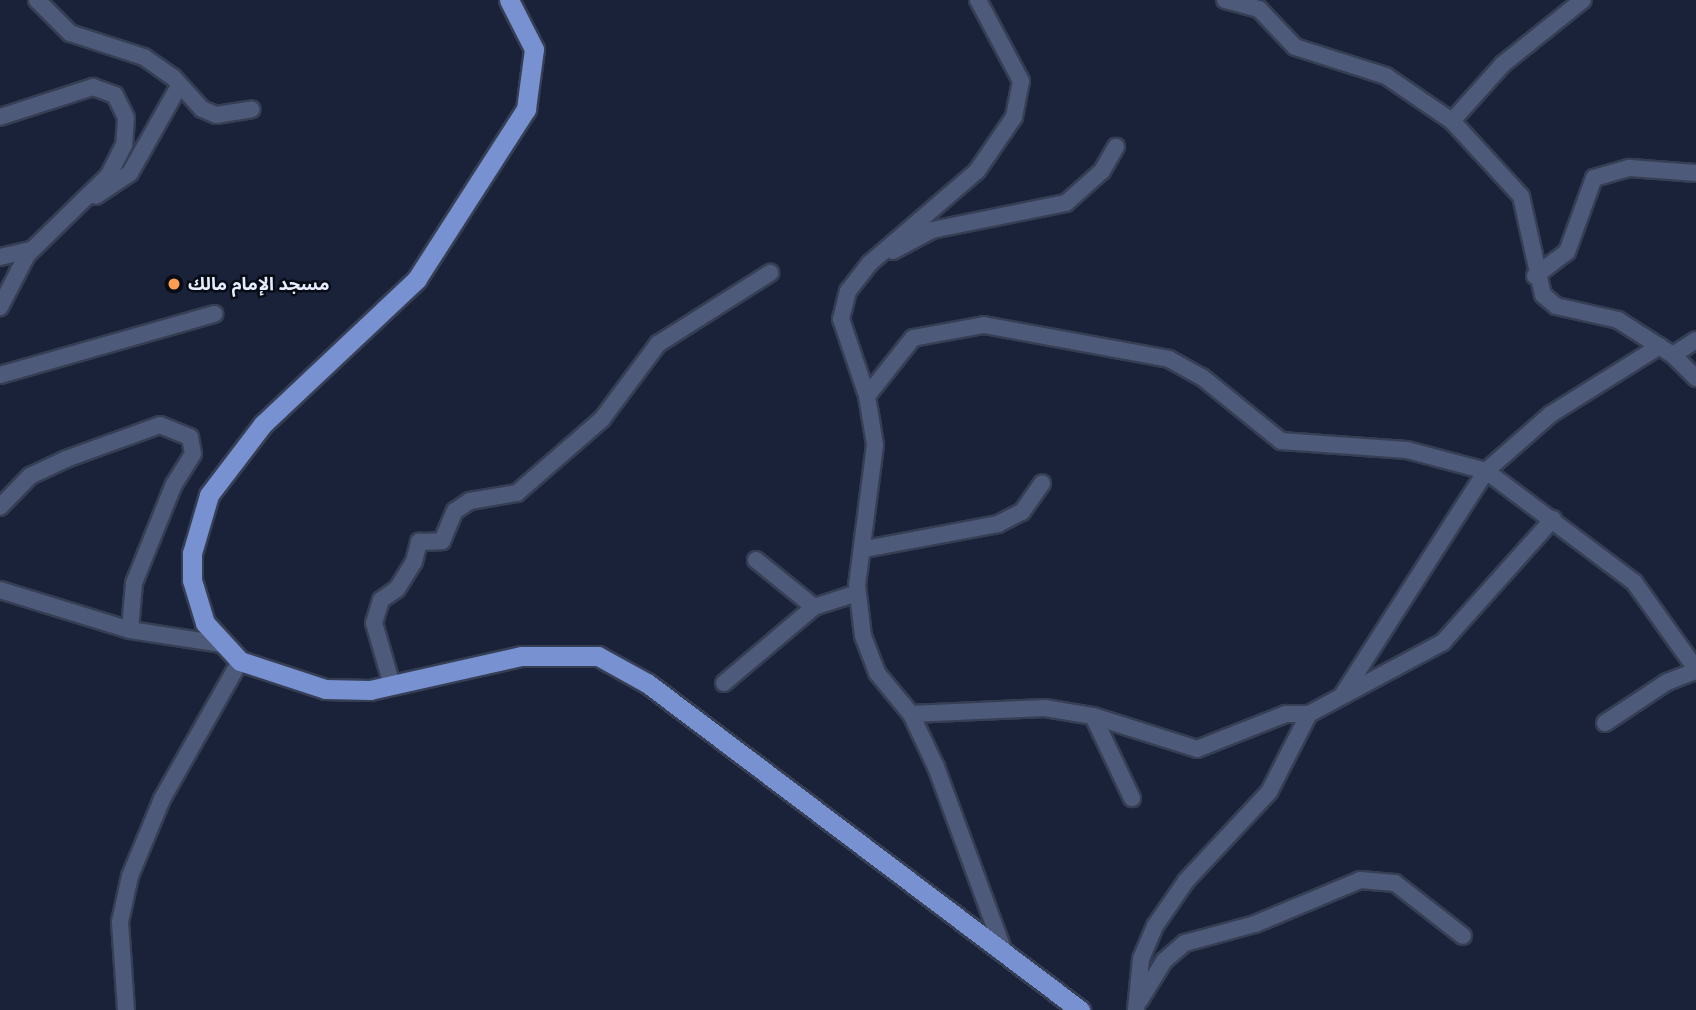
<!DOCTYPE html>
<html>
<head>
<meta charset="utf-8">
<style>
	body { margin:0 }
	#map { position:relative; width:1696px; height:1010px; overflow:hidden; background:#192238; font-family:"PT Sans","Noto Sans Arabic",sans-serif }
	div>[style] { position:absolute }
	.roads { filter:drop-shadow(2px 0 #363e54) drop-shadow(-2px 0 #363e54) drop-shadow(0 2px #363e54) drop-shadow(0 -2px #363e54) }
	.minor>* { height:16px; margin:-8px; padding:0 8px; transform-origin:8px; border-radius:8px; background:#4d5a79 }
	.major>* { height:19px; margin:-9.5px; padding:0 9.5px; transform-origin:9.5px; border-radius:9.5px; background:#7791d1 }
	.dots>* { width:19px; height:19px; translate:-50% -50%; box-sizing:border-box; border:4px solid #080c16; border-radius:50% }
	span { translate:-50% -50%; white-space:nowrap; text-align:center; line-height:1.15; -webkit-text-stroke:5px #080c16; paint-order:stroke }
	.poi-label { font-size:18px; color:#e7edfd; font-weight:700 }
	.left { translate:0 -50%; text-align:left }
</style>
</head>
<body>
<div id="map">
	<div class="roads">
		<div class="minor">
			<i style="left:37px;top:0;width:47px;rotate:45deg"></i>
			<i style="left:70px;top:33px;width:78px;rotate:18deg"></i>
			<i style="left:144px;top:57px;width:35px;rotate:35deg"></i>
			<i style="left:173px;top:77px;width:43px;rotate:47.8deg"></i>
			<i style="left:202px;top:109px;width:15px;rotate:23deg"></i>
			<i style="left:216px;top:115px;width:36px;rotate:-9deg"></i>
			<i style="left:978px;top:0;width:92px;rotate:62deg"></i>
			<i style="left:1021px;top:81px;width:37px;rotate:101deg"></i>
			<i style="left:1014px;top:117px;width:65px;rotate:124.4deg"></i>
			<i style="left:977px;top:171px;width:141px;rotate:139.3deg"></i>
			<i style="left:870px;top:263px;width:36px;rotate:128deg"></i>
			<i style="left:848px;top:291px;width:29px;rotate:104deg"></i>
			<i style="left:841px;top:319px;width:81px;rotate:71.3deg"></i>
			<i style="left:867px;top:396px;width:50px;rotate:80.7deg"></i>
			<i style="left:875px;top:445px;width:141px;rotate:97.3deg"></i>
			<i style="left:857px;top:585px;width:51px;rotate:83.3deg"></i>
			<i style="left:863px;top:636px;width:40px;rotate:69deg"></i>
			<i style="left:877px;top:673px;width:53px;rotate:50.3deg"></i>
			<i style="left:911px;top:714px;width:59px;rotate:64.7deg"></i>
			<i style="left:936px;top:767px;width:200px;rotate:69.8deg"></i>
			<i style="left:1225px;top:0;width:35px;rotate:15deg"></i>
			<i style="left:1259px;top:9px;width:52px;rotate:46.5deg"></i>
			<i style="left:1295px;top:47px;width:96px;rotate:17.7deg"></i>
			<i style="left:1386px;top:76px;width:80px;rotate:34.3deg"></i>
			<i style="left:1452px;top:121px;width:102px;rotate:47.4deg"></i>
			<i style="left:1521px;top:196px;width:101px;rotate:77.5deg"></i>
			<i style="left:1543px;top:295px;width:17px;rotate:40deg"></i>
			<i style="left:1556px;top:306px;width:64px;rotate:12.7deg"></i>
			<i style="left:1618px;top:320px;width:65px;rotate:32.5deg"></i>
			<i style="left:1673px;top:355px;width:33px;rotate:45deg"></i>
			<i style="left:0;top:117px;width:98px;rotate:-17.9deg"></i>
			<i style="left:93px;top:87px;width:23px;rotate:20deg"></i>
			<i style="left:115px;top:95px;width:25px;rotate:64deg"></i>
			<i style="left:126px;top:118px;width:27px;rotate:94deg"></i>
			<i style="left:124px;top:145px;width:34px;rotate:117deg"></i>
			<i style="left:109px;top:175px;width:115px;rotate:135.7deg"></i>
			<i style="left:27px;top:255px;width:59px;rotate:117.4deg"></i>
			<i style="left:1452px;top:121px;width:76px;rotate:-48.2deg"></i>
			<i style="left:1503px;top:64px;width:102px;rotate:-38.7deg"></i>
			<i style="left:96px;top:196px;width:41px;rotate:-34.1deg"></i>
			<i style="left:130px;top:173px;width:100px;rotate:-60.6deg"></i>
			<i style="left:893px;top:251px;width:44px;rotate:-28.3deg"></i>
			<i style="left:932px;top:230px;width:137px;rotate:-11.4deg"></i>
			<i style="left:1066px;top:203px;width:48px;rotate:-41.6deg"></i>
			<i style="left:1102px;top:171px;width:28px;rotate:-60deg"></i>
			<i style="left:0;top:257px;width:32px;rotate:-13deg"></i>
			<i style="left:1535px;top:276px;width:40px;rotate:-37deg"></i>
			<i style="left:1567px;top:252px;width:79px;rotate:-70deg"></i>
			<i style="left:1594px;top:178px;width:37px;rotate:-16deg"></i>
			<i style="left:1630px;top:168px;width:66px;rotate:4.3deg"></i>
			<i style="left:1673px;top:355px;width:27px;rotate:-33deg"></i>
			<i style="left:0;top:375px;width:223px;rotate:-15.9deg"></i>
			<i style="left:867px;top:396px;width:74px;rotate:-51.6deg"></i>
			<i style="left:913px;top:338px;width:72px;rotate:-10.4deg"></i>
			<i style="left:984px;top:325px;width:188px;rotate:10.4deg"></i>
			<i style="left:1169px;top:359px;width:38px;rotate:29deg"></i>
			<i style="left:1202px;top:377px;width:102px;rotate:39deg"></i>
			<i style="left:1281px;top:441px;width:126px;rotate:4.1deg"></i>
			<i style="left:1407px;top:450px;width:82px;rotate:14.9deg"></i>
			<i style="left:1486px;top:471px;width:86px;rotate:-41.2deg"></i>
			<i style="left:1551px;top:414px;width:128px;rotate:-32deg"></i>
			<i style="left:0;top:507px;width:43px;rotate:-45.9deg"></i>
			<i style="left:30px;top:476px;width:40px;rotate:-25deg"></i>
			<i style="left:66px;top:459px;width:100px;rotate:-19.9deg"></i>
			<i style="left:160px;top:425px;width:32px;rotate:22deg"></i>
			<i style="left:190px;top:437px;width:17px;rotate:80deg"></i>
			<i style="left:193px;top:454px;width:36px;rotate:122deg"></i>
			<i style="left:174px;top:484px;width:107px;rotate:112deg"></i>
			<i style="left:134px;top:583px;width:47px;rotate:94.9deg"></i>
			<i style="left:865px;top:549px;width:135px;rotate:-10.6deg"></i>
			<i style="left:998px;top:524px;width:27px;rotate:-27deg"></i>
			<i style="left:1022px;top:512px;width:35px;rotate:-55deg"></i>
			<i style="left:756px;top:560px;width:75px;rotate:39deg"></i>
			<i style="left:0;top:590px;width:136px;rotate:17.1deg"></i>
			<i style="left:130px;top:630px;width:93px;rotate:8.7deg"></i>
			<i style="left:724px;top:683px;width:118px;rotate:-40.2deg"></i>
			<i style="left:814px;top:607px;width:45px;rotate:-18deg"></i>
			<i style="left:392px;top:685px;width:65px;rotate:-106.2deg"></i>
			<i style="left:374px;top:623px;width:24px;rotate:-73deg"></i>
			<i style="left:381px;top:600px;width:19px;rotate:-35deg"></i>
			<i style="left:397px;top:589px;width:32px;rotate:-58deg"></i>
			<i style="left:414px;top:562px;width:21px;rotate:-76deg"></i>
			<i style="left:419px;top:542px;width:23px;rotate:-2deg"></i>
			<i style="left:442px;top:541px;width:33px;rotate:-67deg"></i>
			<i style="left:455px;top:511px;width:18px;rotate:-34deg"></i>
			<i style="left:470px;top:501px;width:48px;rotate:-9.7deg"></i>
			<i style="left:517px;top:493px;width:113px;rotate:-41deg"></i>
			<i style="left:602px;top:419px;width:94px;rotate:-53.3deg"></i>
			<i style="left:658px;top:344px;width:133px;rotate:-32.4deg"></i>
			<i style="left:1343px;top:694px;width:265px;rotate:-57.3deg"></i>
			<i style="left:1486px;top:471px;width:185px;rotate:36.9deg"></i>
			<i style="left:1634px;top:582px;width:107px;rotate:54.5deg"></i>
			<i style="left:911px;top:714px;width:134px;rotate:-2.6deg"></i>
			<i style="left:1045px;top:708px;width:49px;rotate:9.5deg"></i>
			<i style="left:1093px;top:716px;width:91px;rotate:64.6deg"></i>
			<i style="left:1093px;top:716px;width:109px;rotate:17.6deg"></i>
			<i style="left:1197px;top:749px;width:96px;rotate:-21.5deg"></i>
			<i style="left:1286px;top:714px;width:23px"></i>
			<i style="left:1605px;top:723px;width:74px;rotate:-33.5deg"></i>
			<i style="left:1667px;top:682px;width:31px;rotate:-21deg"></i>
			<i style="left:1140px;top:1000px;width:46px;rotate:-58.4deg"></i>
			<i style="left:1164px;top:961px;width:28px;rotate:-41deg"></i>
			<i style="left:1185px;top:943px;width:73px;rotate:-15.2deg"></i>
			<i style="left:1255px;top:924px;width:114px;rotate:-22.7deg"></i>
			<i style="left:1360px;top:880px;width:35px;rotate:5deg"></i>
			<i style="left:1395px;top:883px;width:86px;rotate:37.9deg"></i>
			<i style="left:126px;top:1010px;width:88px;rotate:-93.9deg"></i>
			<i style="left:120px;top:922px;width:47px;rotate:-77.7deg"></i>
			<i style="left:130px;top:876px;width:83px;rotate:-67.4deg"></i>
			<i style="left:162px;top:799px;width:159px;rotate:-60.5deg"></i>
			<i style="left:1136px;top:1010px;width:51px;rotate:-84.4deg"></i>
			<i style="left:1141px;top:959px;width:36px;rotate:-67deg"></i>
			<i style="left:1155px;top:926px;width:55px;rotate:-55.4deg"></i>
			<i style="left:1186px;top:881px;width:122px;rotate:-47deg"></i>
			<i style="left:1269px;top:792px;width:88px;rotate:-62.9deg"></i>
			<i style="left:1309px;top:714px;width:152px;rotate:-28.2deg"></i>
			<i style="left:1443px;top:642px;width:165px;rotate:-48.2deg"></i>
		</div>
		<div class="major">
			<i style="left:509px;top:0;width:55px;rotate:63deg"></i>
			<i style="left:534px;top:49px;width:61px;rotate:97.6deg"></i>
			<i style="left:526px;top:109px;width:202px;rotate:122.7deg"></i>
			<i style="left:417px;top:279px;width:212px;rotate:136.7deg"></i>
			<i style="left:263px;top:424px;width:89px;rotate:127.3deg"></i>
			<i style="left:209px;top:495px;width:60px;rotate:106.3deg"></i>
			<i style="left:192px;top:553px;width:27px;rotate:90deg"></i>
			<i style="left:192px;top:580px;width:45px;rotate:73.2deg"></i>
			<i style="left:205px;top:623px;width:52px;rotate:47.4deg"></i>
			<i style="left:240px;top:661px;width:89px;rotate:18.2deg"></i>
			<i style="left:325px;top:689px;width:45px;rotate:1.3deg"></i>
			<i style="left:370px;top:690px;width:155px;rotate:-12.7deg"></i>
			<i style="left:521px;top:656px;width:77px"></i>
			<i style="left:598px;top:656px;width:56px;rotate:28.9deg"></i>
			<i style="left:647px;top:683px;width:543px;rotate:37.06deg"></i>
		</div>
	</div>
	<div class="dots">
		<i style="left:174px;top:284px;background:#fc9d53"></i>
	</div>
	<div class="poi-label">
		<span class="left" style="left:188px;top:284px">مسجد الإمام مالك</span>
	</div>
</div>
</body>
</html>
